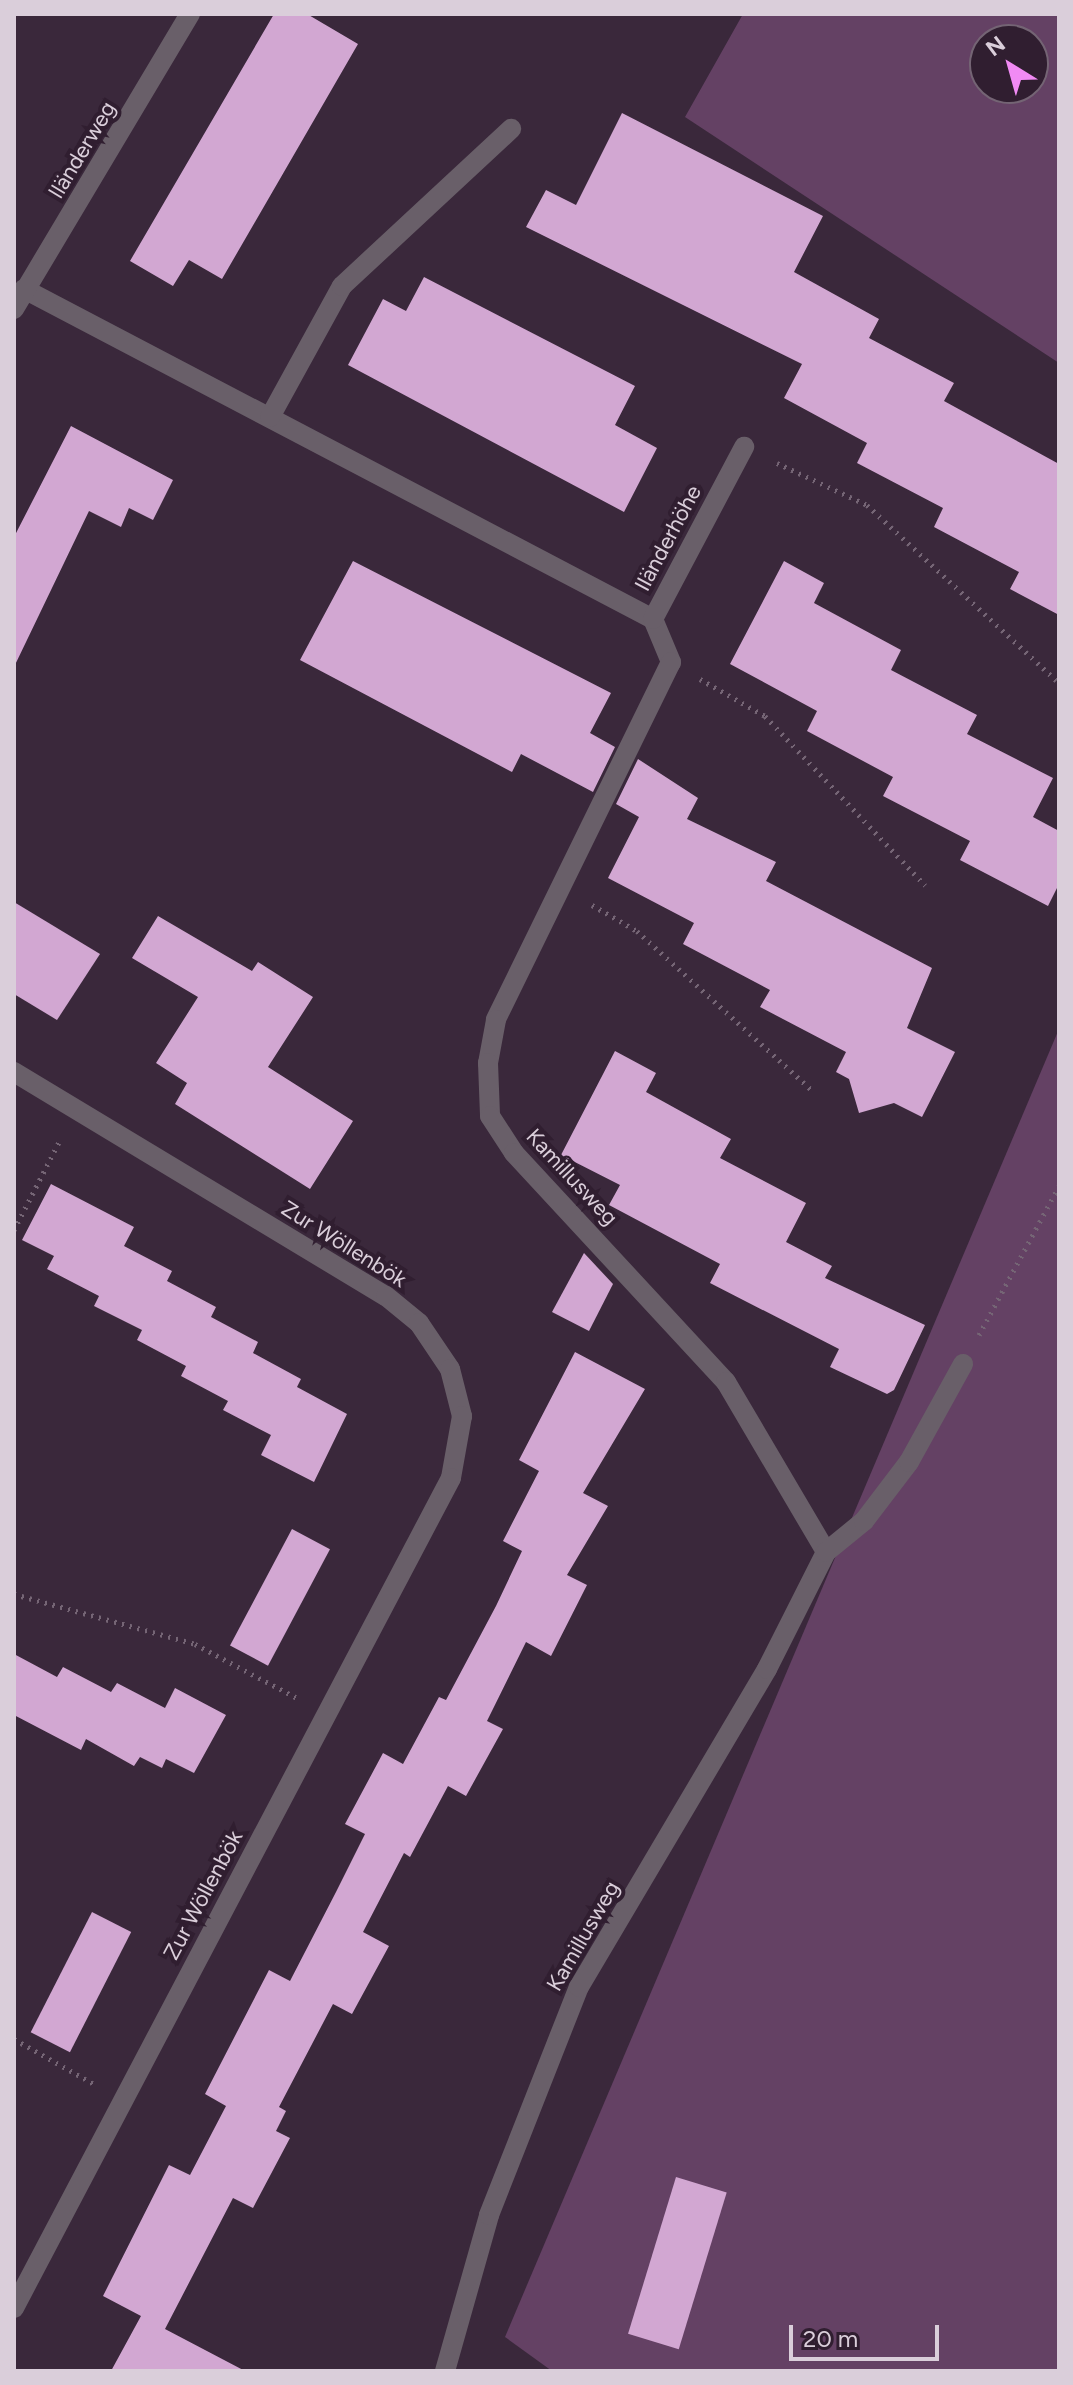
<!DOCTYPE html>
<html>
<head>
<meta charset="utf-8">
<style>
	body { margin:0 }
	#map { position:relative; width:1073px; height:2385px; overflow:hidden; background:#3a283b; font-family:Figtree,sans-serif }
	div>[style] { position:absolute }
	.green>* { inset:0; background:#644164 }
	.building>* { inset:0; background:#d2a7d2; transform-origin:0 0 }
	.path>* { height:5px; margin-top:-2.5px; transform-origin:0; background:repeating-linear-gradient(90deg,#756575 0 2px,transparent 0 8px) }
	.lane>* { height:20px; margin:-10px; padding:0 10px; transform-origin:10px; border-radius:10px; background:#695f69 }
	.street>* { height:20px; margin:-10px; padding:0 10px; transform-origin:10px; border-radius:10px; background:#695f69 }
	span { translate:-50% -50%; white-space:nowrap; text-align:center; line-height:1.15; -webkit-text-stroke:8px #301e30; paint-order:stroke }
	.street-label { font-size:22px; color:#daceda }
	.frame { position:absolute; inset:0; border:16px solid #daceda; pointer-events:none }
	.north { position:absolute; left:969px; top:24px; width:80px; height:80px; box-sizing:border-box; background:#301e30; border:2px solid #746474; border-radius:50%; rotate:323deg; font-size:22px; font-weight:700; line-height:32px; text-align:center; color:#daceda }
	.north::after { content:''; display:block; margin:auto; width:28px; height:36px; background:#f18af4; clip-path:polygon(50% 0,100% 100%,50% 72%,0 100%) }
	.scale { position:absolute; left:789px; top:2325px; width:150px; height:36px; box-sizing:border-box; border:4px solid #daceda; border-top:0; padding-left:10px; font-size:24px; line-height:28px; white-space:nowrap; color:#daceda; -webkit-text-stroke:6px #301e30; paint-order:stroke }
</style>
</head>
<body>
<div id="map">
	<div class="green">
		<i style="clip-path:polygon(evenodd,743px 14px,1059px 14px,1059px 363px,685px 117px,743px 14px,985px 40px,1033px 40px,1033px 88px,985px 88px,985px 40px)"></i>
		<i style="clip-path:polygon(1059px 1029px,1059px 2371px,552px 2371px,505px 2337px)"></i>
	</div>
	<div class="building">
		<i style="clip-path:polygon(274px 14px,307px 14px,358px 44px,222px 279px,189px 260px,173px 286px,130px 261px)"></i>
		<i style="clip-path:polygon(622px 113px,823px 216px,794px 272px,879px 319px,869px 338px,954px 383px,944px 401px,1059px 464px,1059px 615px,1010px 589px,1019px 572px,934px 527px,943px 508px,857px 463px,867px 443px,784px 398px,802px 364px,526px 227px,546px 190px,576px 205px)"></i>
		<i style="clip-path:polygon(424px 277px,635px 386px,615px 425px,657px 448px,624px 512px,348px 365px,383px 299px,406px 311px)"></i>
		<i style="clip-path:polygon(71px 426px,173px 480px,153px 520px,129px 508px,121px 527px,89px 511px,14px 667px,14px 537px)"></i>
		<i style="clip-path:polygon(353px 561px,611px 693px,590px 733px,615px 747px,593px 792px,521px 754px,512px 772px,300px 660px)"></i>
		<i style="clip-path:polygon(784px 561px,824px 583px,814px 603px,901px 650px,891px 670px,977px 715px,967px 734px,1053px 778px,1033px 817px,1059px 831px,1059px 884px,1048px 906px,960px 860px,970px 841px,883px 796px,893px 777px,807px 731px,817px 711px,730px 664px)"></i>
		<i style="clip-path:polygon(638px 759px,698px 798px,687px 819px,776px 862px,766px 881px,932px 968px,907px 1028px,955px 1052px,922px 1117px,894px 1103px,859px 1113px,849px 1079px,836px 1072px,846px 1052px,760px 1007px,770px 990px,683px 944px,694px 923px,608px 878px,639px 817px,616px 804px)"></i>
		<i style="clip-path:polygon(14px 902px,100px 954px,57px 1020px,14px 994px)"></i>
		<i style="clip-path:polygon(158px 916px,252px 971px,258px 962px,313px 997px,268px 1067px,353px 1121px,310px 1189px,175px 1104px,187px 1083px,156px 1063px,198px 997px,132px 958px)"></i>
		<i style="clip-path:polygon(615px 1051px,656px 1073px,646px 1092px,731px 1139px,720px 1158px,806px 1203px,786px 1242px,832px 1266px,825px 1278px,925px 1325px,894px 1390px,887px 1394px,830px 1367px,839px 1349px,710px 1283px,720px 1264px,609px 1205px,620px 1185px,561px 1155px)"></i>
		<i style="clip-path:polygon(51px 1184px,134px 1227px,124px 1246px,172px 1271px,167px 1281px,216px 1307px,211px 1317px,258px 1342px,253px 1353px,301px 1379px,297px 1387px,347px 1414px,314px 1482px,261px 1455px,271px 1435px,223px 1410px,228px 1401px,181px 1376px,186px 1366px,137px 1340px,142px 1330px,94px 1306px,99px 1296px,47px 1269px,54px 1256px,22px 1240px)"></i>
		<i style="clip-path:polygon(584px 1253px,613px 1284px,589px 1331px,552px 1312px)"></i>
		<i style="clip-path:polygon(575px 1352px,645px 1389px,583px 1493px,608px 1506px,567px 1575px,587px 1585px,551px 1656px,526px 1642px,487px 1721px,503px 1729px,466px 1796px,448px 1786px,410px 1857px,404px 1853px,363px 1932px,389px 1946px,352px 2014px,333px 2004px,279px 2107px,286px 2111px,276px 2131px,290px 2138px,253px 2208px,233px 2198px,165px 2329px,245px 2371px,111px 2371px,141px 2316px,103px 2296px,169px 2165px,190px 2175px,226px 2106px,205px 2094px,269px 1970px,290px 1981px,336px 1892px,365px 1834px,345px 1824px,383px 1753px,403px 1764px,439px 1697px,446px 1700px,496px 1606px,522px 1551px,503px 1541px,539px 1471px,519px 1460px)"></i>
		<i style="left:292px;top:1529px;width:43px;height:132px;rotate:28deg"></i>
		<i style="clip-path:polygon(14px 1654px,57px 1677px,63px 1667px,111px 1692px,117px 1683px,165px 1708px,175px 1688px,226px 1715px,194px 1773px,166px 1759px,162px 1768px,140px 1757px,134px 1766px,86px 1739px,81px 1750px,14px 1715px)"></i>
		<i style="left:92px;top:1912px;width:44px;height:135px;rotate:27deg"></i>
		<i style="left:676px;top:2177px;width:53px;height:164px;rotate:17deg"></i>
	</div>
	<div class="path">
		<i style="left:777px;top:463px;width:99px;rotate:25deg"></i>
		<i style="left:867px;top:505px;width:258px;rotate:42.8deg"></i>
		<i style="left:700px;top:679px;width:75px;rotate:29.6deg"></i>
		<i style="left:765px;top:716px;width:233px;rotate:46.6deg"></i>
		<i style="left:592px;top:905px;width:52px;rotate:30deg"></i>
		<i style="left:637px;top:931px;width:236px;rotate:42.3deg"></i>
		<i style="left:14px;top:1230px;width:99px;rotate:-62.9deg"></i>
		<i style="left:979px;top:1335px;width:169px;rotate:-61.8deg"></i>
		<i style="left:14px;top:1594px;width:188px;rotate:15.4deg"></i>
		<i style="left:195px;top:1644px;width:115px;rotate:27.9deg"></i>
		<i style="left:14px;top:2039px;width:92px;rotate:29.4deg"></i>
	</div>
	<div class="lane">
		<i style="left:653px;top:619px;width:47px;rotate:67.3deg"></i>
		<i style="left:671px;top:662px;width:398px;rotate:116.1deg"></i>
		<i style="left:496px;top:1020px;width:44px;rotate:100.5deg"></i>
		<i style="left:488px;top:1063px;width:53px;rotate:87.8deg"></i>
		<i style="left:490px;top:1116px;width:44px;rotate:57deg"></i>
		<i style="left:514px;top:1153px;width:312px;rotate:47.2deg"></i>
		<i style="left:726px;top:1382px;width:197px;rotate:59.5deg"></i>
		<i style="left:445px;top:2371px;width:162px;rotate:-74.2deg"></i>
		<i style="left:489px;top:2215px;width:245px;rotate:-68.5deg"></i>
		<i style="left:579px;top:1987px;width:369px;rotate:-59.4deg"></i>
		<i style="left:767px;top:1669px;width:131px;rotate:-63.2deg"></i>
		<i style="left:826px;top:1552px;width:49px;rotate:-39.2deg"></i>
		<i style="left:864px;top:1521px;width:74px;rotate:-52.7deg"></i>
		<i style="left:909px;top:1462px;width:112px;rotate:-61.1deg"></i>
	</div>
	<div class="street">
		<i style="left:24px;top:289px;width:710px;rotate:27.68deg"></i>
		<i style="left:653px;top:619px;width:195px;rotate:-62.1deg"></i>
		<i style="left:14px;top:309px;width:344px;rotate:-59.2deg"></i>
		<i style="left:270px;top:417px;width:149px;rotate:-61.2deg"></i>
		<i style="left:342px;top:286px;width:231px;rotate:-42.9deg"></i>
		<i style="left:14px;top:1072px;width:434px;rotate:31.1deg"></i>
		<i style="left:386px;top:1296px;width:43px;rotate:39.3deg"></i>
		<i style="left:419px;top:1323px;width:55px;rotate:56deg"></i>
		<i style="left:450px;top:1369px;width:49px;rotate:75.7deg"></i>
		<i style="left:462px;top:1416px;width:63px;rotate:100.1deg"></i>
		<i style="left:451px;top:1478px;width:938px;rotate:117.77deg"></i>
	</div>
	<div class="street-label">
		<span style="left:82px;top:150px;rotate:-59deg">Iländerweg</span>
		<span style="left:668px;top:538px;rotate:-62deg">Iländerhöhe</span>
		<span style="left:572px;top:1177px;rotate:47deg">Kamillusweg</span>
		<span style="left:344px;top:1244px;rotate:32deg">Zur Wöllenbök</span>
		<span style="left:203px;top:1895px;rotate:-62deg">Zur Wöllenbök</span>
		<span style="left:583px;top:1936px;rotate:-60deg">Kamillusweg</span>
	</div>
	<div class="frame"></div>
	<div class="north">N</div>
	<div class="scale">20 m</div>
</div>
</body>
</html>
